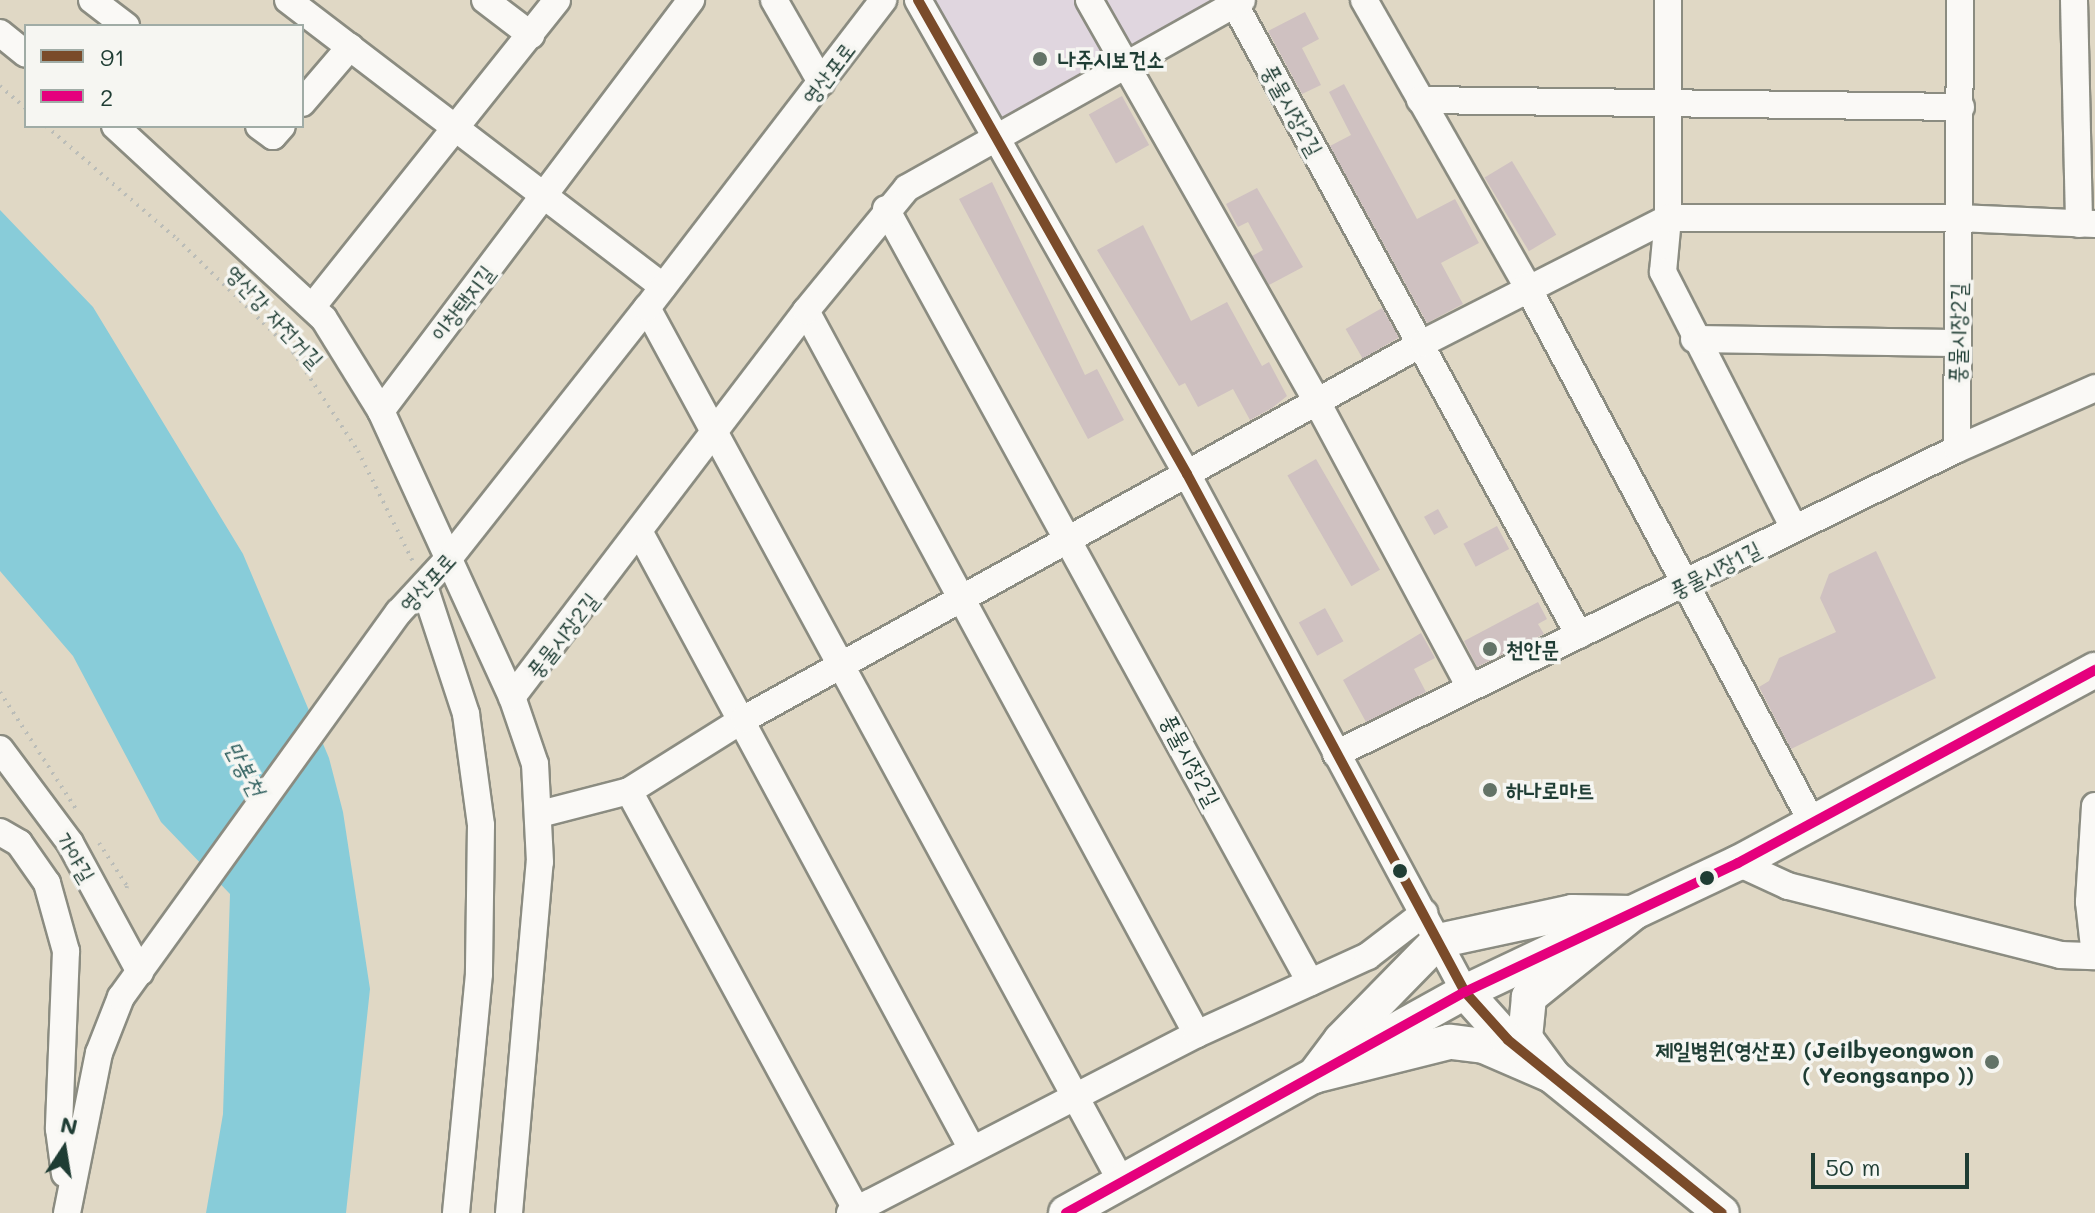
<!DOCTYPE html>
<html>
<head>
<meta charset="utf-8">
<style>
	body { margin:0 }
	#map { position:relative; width:2095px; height:1213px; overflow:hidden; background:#e0d8c5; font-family:Mali,"Poor Story",sans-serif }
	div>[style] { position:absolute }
	.built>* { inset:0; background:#e0d6df }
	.water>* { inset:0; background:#88ccd9 }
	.building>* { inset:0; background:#cfc1c1; transform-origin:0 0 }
	.path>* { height:4px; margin-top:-2px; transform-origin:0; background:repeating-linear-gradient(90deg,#bbbdb8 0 2px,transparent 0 8px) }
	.roads { filter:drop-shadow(2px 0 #8b8c81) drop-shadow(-2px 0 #8b8c81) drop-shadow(0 2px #8b8c81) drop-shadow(0 -2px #8b8c81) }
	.minor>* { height:26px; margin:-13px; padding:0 13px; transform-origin:13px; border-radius:13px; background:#faf9f6 }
	.major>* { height:34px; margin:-17px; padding:0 17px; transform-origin:17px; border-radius:17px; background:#faf9f6 }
	.bus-1>* { height:10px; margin:-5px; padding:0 5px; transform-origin:5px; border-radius:5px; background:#7a4b2a }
	.bus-2>* { height:10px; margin:-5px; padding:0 5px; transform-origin:5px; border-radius:5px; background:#e5007d }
	.dots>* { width:22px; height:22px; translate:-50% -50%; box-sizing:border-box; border:4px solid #f6f6f2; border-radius:50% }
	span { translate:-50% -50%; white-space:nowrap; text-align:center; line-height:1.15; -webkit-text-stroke:7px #f6f6f2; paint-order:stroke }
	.poi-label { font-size:22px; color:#1f3d34; font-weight:700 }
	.left { translate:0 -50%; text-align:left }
	.right { translate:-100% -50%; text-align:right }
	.street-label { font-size:22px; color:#1f3d34 }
	.water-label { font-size:24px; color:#30605f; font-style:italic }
	.legend { position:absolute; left:24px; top:24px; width:280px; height:104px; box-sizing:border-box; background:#f6f6f2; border:2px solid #a0aca6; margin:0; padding:10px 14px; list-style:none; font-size:24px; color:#1f3d34 }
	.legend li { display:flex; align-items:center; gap:16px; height:40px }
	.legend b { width:40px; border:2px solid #a0aca6 }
	.north { position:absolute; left:24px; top:1109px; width:80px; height:80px; -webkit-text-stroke:6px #f6f6f2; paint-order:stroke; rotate:12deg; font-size:22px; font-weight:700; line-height:32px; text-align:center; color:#1f3d34 }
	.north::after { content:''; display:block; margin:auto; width:28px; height:36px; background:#1f3d34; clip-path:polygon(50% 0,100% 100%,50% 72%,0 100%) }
	.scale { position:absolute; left:1811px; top:1153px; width:158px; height:36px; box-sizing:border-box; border:4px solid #1f3d34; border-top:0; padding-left:10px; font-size:24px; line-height:28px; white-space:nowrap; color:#1f3d34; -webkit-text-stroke:6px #f6f6f2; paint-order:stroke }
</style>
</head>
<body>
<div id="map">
	<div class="built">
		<i style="clip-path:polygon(933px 0,1216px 0,1011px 119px,997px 118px)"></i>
	</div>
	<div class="water">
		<i style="clip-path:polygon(0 210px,93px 307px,243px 554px,329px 758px,343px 812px,370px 989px,346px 1213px,206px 1213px,223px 1114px,230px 894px,161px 822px,73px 656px,0 571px)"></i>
	</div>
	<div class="building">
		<i style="clip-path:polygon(1305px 12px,1319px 39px,1302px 48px,1321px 85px,1302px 94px,1268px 31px)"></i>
		<i style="clip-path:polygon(1344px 84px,1417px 219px,1455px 199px,1479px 243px,1441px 263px,1463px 304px,1427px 323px,1330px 146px,1351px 135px,1329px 92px)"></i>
		<i style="left:1122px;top:96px;width:56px;height:38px;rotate:61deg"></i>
		<i style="left:1512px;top:161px;width:86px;height:32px;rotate:59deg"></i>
		<i style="clip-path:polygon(992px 182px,1085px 375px,1097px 369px,1124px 420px,1088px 439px,959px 199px)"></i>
		<i style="clip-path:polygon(1257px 188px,1303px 267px,1269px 285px,1252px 256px,1263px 250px,1248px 222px,1238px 227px,1226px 204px)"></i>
		<i style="clip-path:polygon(1143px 225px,1191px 321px,1227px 302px,1262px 366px,1269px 362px,1287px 396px,1272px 408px,1250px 420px,1233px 389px,1198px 407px,1185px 383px,1179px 386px,1097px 250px)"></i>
		<i style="left:1382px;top:308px;width:34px;height:42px;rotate:60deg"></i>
		<i style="left:1316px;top:459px;width:128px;height:33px;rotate:60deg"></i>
		<i style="left:1438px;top:509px;width:21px;height:16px;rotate:61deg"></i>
		<i style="left:1497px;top:526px;width:26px;height:38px;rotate:62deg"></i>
		<i style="clip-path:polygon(1876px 551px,1936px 678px,1791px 749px,1759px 687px,1769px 681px,1779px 658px,1836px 632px,1820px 598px,1829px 574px)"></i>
		<i style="clip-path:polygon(1538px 602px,1547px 619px,1538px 624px,1544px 634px,1477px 667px,1464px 641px)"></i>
		<i style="left:1325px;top:608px;width:38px;height:30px;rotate:61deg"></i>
		<i style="clip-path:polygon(1421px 633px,1435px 658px,1414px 669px,1426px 692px,1366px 722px,1343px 680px)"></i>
	</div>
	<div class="path">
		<i style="left:0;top:86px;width:35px;rotate:41deg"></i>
		<i style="left:46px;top:126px;width:173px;rotate:40.8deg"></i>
		<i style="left:177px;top:239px;width:162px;rotate:44.2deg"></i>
		<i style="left:293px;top:352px;width:118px;rotate:56.7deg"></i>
		<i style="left:358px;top:451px;width:124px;rotate:63.6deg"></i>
		<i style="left:0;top:692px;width:143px;rotate:57deg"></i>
		<i style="left:99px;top:843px;width:51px;rotate:56.9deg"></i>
		<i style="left:127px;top:886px;width:7px;rotate:106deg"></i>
	</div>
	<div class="roads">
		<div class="minor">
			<i style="left:92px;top:0;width:43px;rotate:37.4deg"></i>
			<i style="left:288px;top:0;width:472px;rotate:37.4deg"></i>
			<i style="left:485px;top:0;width:58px;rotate:37.3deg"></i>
			<i style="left:774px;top:0;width:95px;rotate:60.2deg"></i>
			<i style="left:918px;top:0;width:545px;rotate:60.42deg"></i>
			<i style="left:1187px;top:474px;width:588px;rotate:61.78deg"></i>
			<i style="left:1089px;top:0;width:462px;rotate:60.4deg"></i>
			<i style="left:1317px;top:402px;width:321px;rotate:61.8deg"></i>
			<i style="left:1364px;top:0;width:329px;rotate:60.3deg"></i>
			<i style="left:1527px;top:286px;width:607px;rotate:62deg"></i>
			<i style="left:1668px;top:0;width:218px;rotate:90deg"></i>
			<i style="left:1668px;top:218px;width:54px;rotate:95.3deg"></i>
			<i style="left:1663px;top:272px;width:288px;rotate:62.9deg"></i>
			<i style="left:2074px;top:0;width:224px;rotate:88.7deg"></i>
			<i style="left:1234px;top:3px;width:720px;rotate:61.37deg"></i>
			<i style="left:0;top:33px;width:33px;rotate:39deg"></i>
			<i style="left:1420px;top:100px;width:541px;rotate:0.74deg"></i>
			<i style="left:302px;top:103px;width:74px;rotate:-49.4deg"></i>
			<i style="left:115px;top:126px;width:284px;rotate:42.7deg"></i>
			<i style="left:324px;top:319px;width:108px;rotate:58.2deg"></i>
			<i style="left:381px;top:411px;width:315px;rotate:65.4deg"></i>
			<i style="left:259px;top:126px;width:17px;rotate:36deg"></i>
			<i style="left:273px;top:136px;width:13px;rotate:-48deg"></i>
			<i style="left:886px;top:209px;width:882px;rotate:61.25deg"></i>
			<i style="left:313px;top:306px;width:391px;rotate:-51.4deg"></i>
			<i style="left:647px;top:308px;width:996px;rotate:61.5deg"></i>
			<i style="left:806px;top:311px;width:822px;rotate:61.6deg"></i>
			<i style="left:1694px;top:339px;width:261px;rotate:0.9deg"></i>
			<i style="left:381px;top:411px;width:515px;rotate:-52.97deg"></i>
			<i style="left:1957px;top:449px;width:449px;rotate:-89.6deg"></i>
			<i style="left:640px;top:533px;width:700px;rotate:61.68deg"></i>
			<i style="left:424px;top:586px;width:135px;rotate:71.8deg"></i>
			<i style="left:466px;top:714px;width:112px;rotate:82.3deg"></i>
			<i style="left:481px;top:825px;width:149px;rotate:90.8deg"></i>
			<i style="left:479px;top:974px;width:240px;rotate:95.5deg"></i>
			<i style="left:0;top:749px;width:117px;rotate:53.3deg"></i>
			<i style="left:70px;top:843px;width:147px;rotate:61.5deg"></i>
			<i style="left:1336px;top:754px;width:692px;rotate:-26.16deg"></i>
			<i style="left:1957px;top:449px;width:151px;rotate:-23.8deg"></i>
			<i style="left:629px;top:791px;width:480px;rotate:61.5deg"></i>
			<i style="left:2095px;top:806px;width:96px;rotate:93.6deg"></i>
			<i style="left:2089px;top:902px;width:54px;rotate:83.7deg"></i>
			<i style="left:540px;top:814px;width:92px;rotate:-14.5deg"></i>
			<i style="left:629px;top:791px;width:136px;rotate:-32.1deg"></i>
			<i style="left:744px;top:719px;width:776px;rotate:-28.98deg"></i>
			<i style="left:1423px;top:343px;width:275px;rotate:-27deg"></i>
			<i style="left:1668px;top:218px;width:290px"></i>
			<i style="left:1958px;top:218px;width:137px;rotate:2.5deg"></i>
			<i style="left:0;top:832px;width:22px;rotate:30deg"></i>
			<i style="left:19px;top:843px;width:49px;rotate:55deg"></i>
			<i style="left:47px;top:883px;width:71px;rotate:74.4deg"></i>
			<i style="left:66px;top:951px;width:178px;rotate:92.3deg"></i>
			<i style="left:59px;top:1129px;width:45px;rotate:82.4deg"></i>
			<i style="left:1738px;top:863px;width:55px;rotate:24.7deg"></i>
			<i style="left:1788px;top:886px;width:281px;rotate:14.2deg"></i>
			<i style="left:2060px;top:955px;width:35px;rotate:2deg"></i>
			<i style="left:67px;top:1213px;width:163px;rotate:-78.7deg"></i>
			<i style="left:99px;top:1053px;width:60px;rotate:-68.6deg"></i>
			<i style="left:121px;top:997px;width:475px;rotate:-54.2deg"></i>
			<i style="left:399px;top:612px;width:75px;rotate:-47.2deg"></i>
			<i style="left:450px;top:557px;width:318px;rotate:-51.7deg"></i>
			<i style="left:647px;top:308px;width:388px;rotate:-52.5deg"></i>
			<i style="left:509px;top:1213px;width:352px;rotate:-85deg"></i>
			<i style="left:540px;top:862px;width:98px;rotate:-92.9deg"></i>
			<i style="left:535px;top:764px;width:71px;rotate:-108.9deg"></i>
			<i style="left:512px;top:697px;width:485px;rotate:-52.7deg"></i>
			<i style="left:806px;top:311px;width:159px;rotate:-50.6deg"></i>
			<i style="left:907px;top:188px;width:384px;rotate:-29.3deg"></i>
			<i style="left:850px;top:1213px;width:390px;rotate:-27.3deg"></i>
			<i style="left:1197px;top:1034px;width:188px;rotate:-24.5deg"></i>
			<i style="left:1368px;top:956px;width:71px;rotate:-37.5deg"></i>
		</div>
		<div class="major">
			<i style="left:1572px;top:912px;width:61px;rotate:0.9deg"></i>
			<i style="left:1633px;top:913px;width:134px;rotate:141.1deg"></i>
			<i style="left:1529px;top:997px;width:41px;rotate:95.6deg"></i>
			<i style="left:1525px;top:1038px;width:47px;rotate:53.6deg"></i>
			<i style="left:1553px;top:1076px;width:75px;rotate:-156.5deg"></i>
			<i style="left:1484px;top:1046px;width:35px;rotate:-173deg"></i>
			<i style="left:1449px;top:1042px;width:139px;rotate:165.9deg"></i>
			<i style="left:1314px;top:1076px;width:45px;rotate:-53.1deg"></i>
			<i style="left:1341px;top:1040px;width:139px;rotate:-45.6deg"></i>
			<i style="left:1438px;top:941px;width:137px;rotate:-12.2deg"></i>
			<i style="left:1465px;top:992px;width:64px;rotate:48.1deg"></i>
			<i style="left:1508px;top:1040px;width:275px;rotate:39deg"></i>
			<i style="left:1066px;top:1213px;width:456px;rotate:-29deg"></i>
			<i style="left:1465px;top:992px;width:302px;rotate:-25.3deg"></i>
			<i style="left:1738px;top:863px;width:406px;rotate:-28.4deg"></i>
		</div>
	</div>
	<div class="bus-1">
		<i style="left:918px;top:0;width:545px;rotate:60.42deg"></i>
		<i style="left:1187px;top:474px;width:588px;rotate:61.78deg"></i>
		<i style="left:1465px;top:992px;width:64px;rotate:48.1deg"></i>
		<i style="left:1508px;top:1040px;width:275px;rotate:39deg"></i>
	</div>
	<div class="bus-2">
		<i style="left:1066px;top:1213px;width:456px;rotate:-29deg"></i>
		<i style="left:1465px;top:992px;width:302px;rotate:-25.3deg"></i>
		<i style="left:1738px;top:863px;width:406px;rotate:-28.4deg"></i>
	</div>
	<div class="dots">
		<i style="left:1040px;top:59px;background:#637367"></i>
		<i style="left:1490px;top:649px;background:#637367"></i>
		<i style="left:1490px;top:790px;background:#637367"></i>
		<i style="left:1400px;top:871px;background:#1f3d34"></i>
		<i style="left:1707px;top:878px;background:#1f3d34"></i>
		<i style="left:1992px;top:1062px;background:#637367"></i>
	</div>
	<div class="poi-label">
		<span class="left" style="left:1058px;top:59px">나주시보건소</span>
		<span class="left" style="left:1506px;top:649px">천안문</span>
		<span class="left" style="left:1506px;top:790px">하나로마트</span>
		<span class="right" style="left:1974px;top:1062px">제일병원(영산포) (Jeilbyeongwon<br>( Yeongsanpo ))</span>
	</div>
	<div class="street-label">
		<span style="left:828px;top:73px;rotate:-53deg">영산포로</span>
		<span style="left:1293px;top:110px;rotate:61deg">풍물시장2길</span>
		<span style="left:462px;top:303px;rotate:-53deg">이창택지길</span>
		<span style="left:275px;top:316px;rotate:47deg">영산강 자전거길</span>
		<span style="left:1957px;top:333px;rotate:-89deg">풍물시장2길</span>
		<span style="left:1715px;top:569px;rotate:-27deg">풍물시장1길</span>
		<span style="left:427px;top:582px;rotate:-48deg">영산포로</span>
		<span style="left:562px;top:635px;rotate:-52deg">풍물시장2길</span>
		<span style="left:1191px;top:760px;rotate:62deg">풍물시장2길</span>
		<span style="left:76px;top:857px;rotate:59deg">가야길</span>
	</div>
	<div class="water-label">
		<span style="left:246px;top:768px;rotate:62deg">만봉천</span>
	</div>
	<ul class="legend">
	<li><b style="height:10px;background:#7a4b2a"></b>91</li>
	<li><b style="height:10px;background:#e5007d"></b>2</li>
	</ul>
	<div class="north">N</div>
	<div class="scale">50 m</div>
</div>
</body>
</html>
